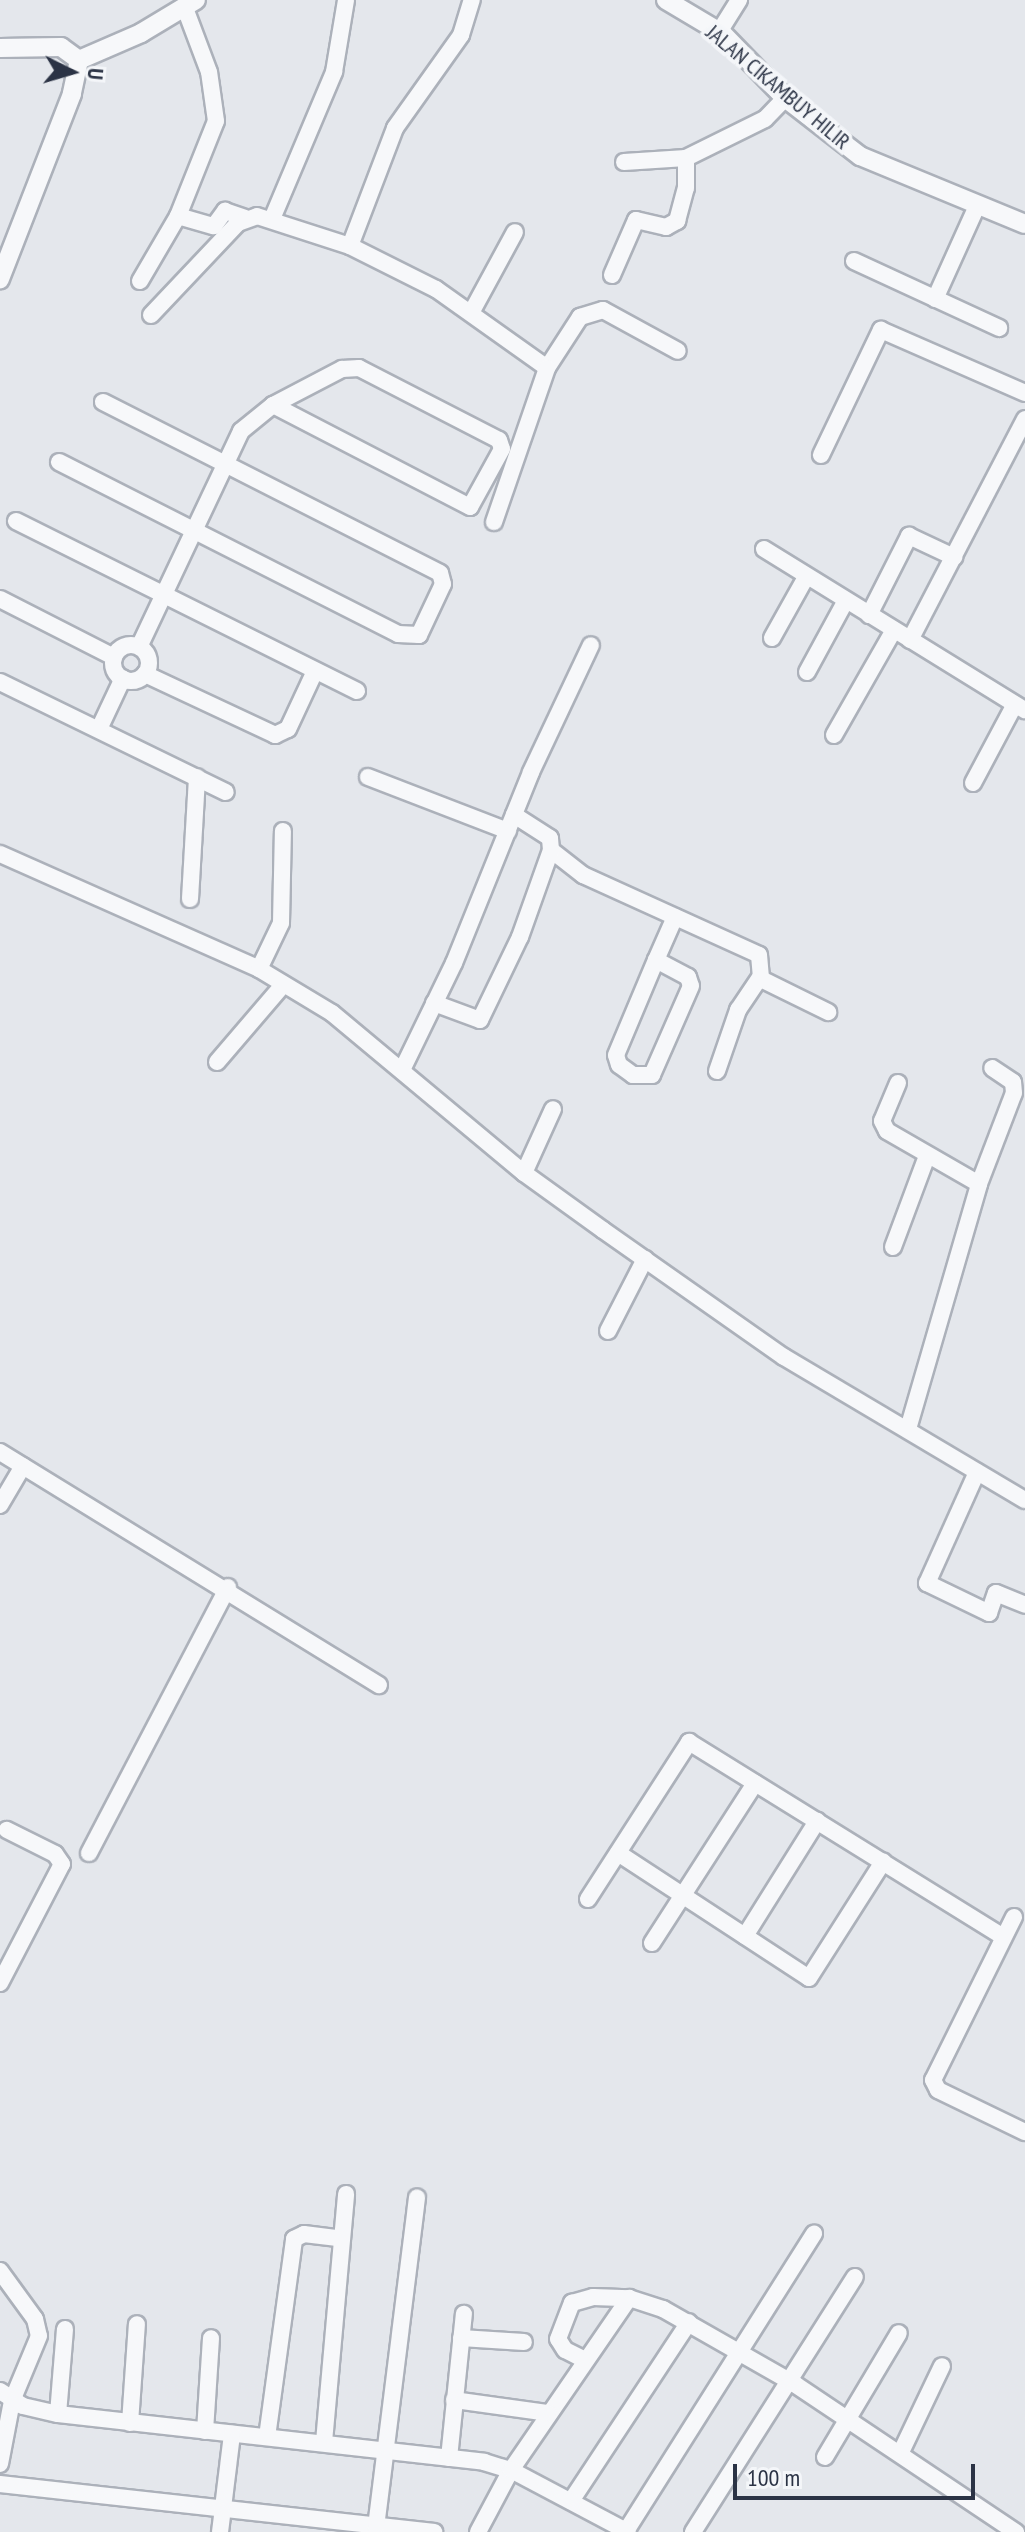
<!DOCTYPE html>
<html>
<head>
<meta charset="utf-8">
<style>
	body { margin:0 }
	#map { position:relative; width:1025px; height:2532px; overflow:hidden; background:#e4e7ec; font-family:"PT Sans Narrow",sans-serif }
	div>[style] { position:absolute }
	.roads { filter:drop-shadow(2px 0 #acb1ba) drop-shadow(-2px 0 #acb1ba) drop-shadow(0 2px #acb1ba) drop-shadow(0 -2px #acb1ba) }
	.minor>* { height:16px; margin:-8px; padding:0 8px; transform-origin:8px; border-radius:8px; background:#f7f8fa }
	.minor>.ring { margin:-8px; padding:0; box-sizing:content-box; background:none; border:16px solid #f7f8fa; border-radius:50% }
	.tertiary>* { height:18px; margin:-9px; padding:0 9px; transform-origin:9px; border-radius:9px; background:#f7f8fa }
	span { translate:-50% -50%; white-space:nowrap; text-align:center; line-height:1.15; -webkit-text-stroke:7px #f4f6f9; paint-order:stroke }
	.street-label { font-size:22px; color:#2b3345 }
	.north { position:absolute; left:32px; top:32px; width:80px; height:80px; -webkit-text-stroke:6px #f4f6f9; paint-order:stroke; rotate:95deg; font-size:22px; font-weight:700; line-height:32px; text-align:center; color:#2b3345 }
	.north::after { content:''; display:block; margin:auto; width:28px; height:36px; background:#2b3345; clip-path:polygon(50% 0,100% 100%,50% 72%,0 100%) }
	.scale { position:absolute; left:733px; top:2464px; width:242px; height:36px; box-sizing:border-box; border:4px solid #2b3345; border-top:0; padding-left:10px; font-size:24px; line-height:28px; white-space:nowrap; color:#2b3345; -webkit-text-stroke:6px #f4f6f9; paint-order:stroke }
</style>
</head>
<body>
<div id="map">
	<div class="roads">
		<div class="minor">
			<i style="left:719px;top:32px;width:38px;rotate:-58deg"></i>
			<i style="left:624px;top:162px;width:62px;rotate:-3.7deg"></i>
			<i style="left:686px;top:158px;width:88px;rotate:-26.3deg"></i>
			<i style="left:765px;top:119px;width:29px;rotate:-46deg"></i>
			<i style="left:178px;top:216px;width:37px;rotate:16deg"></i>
			<i style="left:214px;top:226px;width:19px;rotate:-54deg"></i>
			<i style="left:225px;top:211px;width:21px;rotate:19deg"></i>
			<i style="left:272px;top:219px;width:160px;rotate:-67.1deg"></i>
			<i style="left:334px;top:72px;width:73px;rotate:-80.5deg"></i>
			<i style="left:350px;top:246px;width:126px;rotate:-69.1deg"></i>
			<i style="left:395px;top:128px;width:114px;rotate:-54.6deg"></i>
			<i style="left:461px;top:35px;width:37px;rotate:-73deg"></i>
			<i style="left:854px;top:261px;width:160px;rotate:24.8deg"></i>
			<i style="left:612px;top:275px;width:60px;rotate:-66.4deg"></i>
			<i style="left:636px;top:220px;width:31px;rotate:13deg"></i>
			<i style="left:666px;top:227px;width:13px;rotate:-29deg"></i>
			<i style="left:677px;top:221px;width:34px;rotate:-75deg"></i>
			<i style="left:686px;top:188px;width:30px;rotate:-90deg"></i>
			<i style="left:140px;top:281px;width:75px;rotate:-59.7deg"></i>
			<i style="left:178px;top:216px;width:102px;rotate:-68.2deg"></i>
			<i style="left:216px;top:121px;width:49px;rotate:-98.1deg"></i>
			<i style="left:209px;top:72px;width:68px;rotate:-110.6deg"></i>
			<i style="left:935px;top:299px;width:100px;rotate:-65.7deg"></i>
			<i style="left:471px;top:313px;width:92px;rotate:-61.5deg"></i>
			<i style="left:151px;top:315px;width:127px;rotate:-46.6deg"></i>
			<i style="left:238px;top:223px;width:20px;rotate:-20deg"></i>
			<i style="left:257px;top:216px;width:98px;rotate:17.9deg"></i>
			<i style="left:350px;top:246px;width:96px;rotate:26.6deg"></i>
			<i style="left:436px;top:289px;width:136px;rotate:35.4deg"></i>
			<i style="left:547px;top:368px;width:61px;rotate:-57.1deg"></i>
			<i style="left:580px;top:317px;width:24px;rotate:-17deg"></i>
			<i style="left:603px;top:310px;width:85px;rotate:28.7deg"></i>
			<i style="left:821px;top:455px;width:139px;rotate:-64.4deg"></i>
			<i style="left:881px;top:330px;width:157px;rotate:23.6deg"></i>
			<i style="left:59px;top:462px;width:380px;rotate:26.9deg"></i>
			<i style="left:398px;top:634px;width:21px;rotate:3deg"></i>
			<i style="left:419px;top:635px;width:56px;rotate:-64.8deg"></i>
			<i style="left:443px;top:584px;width:11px;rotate:-105deg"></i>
			<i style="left:440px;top:573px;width:378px;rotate:-153.1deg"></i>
			<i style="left:16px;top:521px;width:381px;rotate:26.5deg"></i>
			<i style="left:494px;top:522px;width:163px;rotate:-71deg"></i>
			<i style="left:764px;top:549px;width:307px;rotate:31.7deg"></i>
			<i style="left:0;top:599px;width:128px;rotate:27deg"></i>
			<i style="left:869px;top:615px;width:89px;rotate:-63.1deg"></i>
			<i style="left:909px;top:536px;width:50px;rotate:25deg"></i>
			<i style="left:772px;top:638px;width:68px;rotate:-60.8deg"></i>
			<i style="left:910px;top:640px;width:249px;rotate:-62.5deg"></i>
			<i class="ring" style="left:113px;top:645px;width:20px;height:20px"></i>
			<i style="left:139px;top:647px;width:239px;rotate:-64.7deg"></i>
			<i style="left:241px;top:431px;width:41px;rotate:-39.1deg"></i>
			<i style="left:273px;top:405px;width:78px;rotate:-27.6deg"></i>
			<i style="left:342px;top:369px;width:17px;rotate:-3deg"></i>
			<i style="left:359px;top:368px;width:157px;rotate:27.2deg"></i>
			<i style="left:499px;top:440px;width:9px;rotate:72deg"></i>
			<i style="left:502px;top:449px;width:66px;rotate:118.9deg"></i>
			<i style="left:470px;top:507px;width:222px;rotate:-152.6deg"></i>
			<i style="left:807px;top:672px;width:80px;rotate:-61.5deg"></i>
			<i style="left:145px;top:674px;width:144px;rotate:25.1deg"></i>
			<i style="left:275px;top:735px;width:14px;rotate:-25deg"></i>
			<i style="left:288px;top:729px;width:64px;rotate:-65deg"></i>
			<i style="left:0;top:682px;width:251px;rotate:26deg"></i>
			<i style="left:99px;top:729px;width:56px;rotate:-64.8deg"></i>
			<i style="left:834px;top:735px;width:121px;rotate:-60.3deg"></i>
			<i style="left:368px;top:777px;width:150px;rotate:21.1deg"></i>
			<i style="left:973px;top:783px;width:89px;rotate:-62deg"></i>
			<i style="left:551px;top:850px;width:41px;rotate:38deg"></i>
			<i style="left:583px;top:875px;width:193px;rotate:24.4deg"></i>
			<i style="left:759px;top:955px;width:24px;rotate:85deg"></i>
			<i style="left:761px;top:979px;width:75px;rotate:26.2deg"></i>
			<i style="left:0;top:854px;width:283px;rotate:23.9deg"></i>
			<i style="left:259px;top:969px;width:85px;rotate:31.1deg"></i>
			<i style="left:332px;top:1013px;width:250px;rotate:39.8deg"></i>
			<i style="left:524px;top:1173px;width:97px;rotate:35.8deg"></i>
			<i style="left:603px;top:1230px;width:221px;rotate:35.1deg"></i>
			<i style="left:784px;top:1357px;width:280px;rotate:30.7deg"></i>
			<i style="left:190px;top:899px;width:122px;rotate:-86.7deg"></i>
			<i style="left:656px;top:960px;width:36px;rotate:28deg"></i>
			<i style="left:688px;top:977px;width:9px;rotate:72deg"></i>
			<i style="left:691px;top:986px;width:97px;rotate:113.7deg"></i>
			<i style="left:652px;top:1075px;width:19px;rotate:180deg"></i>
			<i style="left:633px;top:1075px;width:17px;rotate:-144deg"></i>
			<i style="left:619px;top:1065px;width:10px;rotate:-107deg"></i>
			<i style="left:616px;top:1055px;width:103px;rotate:-67.2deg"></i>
			<i style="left:656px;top:960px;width:47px;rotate:-66.2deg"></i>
			<i style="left:259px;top:969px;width:51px;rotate:-64.4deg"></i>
			<i style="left:281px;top:923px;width:92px;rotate:-88.8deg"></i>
			<i style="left:434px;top:1003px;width:49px;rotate:20.3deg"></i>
			<i style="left:480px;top:1020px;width:92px;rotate:-64.3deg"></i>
			<i style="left:520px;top:937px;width:92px;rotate:-70.4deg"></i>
			<i style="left:551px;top:850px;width:12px;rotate:-95deg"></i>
			<i style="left:550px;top:838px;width:43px;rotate:-147.4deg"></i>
			<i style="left:217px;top:1062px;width:101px;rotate:-49.4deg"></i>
			<i style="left:402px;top:1070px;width:119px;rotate:-64.1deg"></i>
			<i style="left:454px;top:963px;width:206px;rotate:-68deg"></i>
			<i style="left:531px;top:772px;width:140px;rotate:-64.7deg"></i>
			<i style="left:717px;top:1071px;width:65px;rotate:-71deg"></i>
			<i style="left:738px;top:1010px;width:40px;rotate:-56deg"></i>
			<i style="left:898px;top:1083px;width:41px;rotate:112.8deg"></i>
			<i style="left:882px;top:1121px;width:11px;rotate:63deg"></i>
			<i style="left:887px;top:1131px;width:106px;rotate:29.9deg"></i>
			<i style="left:524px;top:1173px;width:70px;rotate:-65.6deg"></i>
			<i style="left:893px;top:1247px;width:97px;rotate:-69.5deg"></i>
			<i style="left:608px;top:1331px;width:81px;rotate:-62.8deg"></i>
			<i style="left:908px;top:1429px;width:255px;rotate:-73.8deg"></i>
			<i style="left:979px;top:1184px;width:97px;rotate:-69deg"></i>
			<i style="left:1014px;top:1093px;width:11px;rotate:-95deg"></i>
			<i style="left:1013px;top:1082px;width:25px;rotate:-146deg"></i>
			<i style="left:0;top:1452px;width:445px;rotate:31.6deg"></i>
			<i style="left:977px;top:1472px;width:122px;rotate:114.2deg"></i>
			<i style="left:927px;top:1583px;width:69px;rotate:25.8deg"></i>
			<i style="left:989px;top:1613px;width:21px;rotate:-71deg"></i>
			<i style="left:996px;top:1593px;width:31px;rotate:22deg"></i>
			<i style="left:0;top:1505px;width:45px;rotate:-59.5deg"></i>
			<i style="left:89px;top:1853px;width:300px;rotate:-62.4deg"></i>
			<i style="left:618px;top:1853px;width:228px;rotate:33.2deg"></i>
			<i style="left:809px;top:1978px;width:138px;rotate:-57.5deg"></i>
			<i style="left:588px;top:1899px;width:187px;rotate:-57.2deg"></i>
			<i style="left:689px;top:1742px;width:370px;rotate:31.8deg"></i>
			<i style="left:1014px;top:1917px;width:182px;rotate:116.4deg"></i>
			<i style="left:933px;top:2080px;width:11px;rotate:63deg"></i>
			<i style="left:938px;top:2090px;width:97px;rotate:25.8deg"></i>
			<i style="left:745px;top:1936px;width:136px;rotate:-57.9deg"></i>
			<i style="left:652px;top:1943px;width:190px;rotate:-57.2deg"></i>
			<i style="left:0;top:1983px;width:134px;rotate:-62.5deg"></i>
			<i style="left:62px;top:1864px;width:12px;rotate:-125deg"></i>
			<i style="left:55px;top:1854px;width:54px;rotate:-153.4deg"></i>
			<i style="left:0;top:2271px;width:59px;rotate:53.9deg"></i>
			<i style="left:35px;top:2319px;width:17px;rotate:77deg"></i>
			<i style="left:39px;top:2336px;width:70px;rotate:112.6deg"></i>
			<i style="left:12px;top:2401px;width:64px;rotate:100.8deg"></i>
			<i style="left:65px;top:2329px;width:85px;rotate:94.7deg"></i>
			<i style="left:58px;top:2414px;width:429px;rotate:6.4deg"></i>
			<i style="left:484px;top:2462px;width:28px;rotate:17deg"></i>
			<i style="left:511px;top:2470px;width:209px;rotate:-55.5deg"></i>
			<i style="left:629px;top:2298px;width:36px;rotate:18deg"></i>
			<i style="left:663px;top:2309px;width:153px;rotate:29.7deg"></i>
			<i style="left:796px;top:2385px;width:265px;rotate:33.8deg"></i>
			<i style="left:461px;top:2338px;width:63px;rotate:3.6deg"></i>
			<i style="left:585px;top:2360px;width:22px;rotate:-153deg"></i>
			<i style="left:565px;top:2350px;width:13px;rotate:-122deg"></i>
			<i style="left:558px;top:2339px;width:39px;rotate:-69deg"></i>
			<i style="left:572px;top:2303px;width:22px;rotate:-16deg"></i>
			<i style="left:593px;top:2297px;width:36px;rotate:2deg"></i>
			<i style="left:0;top:2391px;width:27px;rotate:33deg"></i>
			<i style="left:23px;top:2406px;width:36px;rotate:13deg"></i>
			<i style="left:454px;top:2400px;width:95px;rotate:7.9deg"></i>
			<i style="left:130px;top:2423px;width:99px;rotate:-86deg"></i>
			<i style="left:205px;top:2431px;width:93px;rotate:-86.3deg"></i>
			<i style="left:267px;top:2437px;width:200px;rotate:-82.2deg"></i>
			<i style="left:294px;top:2239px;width:11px;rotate:-27deg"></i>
			<i style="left:304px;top:2234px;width:38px;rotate:7deg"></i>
			<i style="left:324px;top:2442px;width:249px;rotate:-84.9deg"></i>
			<i style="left:901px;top:2452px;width:95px;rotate:-64.5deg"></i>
			<i style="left:825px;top:2457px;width:144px;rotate:-59.2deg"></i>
			<i style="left:449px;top:2458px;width:145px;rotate:-84.1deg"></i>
			<i style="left:0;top:2484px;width:437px;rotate:6.3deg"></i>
			<i style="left:571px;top:2501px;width:214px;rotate:-56.6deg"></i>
			<i style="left:376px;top:2527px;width:332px;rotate:-82.9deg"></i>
			<i style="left:626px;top:2531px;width:352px;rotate:-57.7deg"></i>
			<i style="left:220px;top:2532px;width:99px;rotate:-83deg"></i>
			<i style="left:478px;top:2532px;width:70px;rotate:-62deg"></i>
			<i style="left:511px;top:2470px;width:132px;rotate:27.9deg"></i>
			<i style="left:693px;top:2532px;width:302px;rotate:-57.6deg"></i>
		</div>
		<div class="tertiary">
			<i style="left:666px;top:0;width:66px;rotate:30.8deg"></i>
			<i style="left:723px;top:34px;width:89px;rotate:45.9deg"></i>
			<i style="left:785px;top:98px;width:95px;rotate:37.7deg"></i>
			<i style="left:860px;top:156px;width:178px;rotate:22.4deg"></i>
			<i style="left:0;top:48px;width:61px;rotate:-0.9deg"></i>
			<i style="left:61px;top:47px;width:22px;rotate:36deg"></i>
			<i style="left:79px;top:60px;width:35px;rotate:102deg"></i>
			<i style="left:72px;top:94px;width:199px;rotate:111.3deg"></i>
			<i style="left:79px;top:60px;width:68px;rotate:-23.5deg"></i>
			<i style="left:141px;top:33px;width:64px;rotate:-31deg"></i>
		</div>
	</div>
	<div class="street-label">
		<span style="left:778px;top:87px;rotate:40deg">JALAN CIKAMBUY HILIR</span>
	</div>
	<div class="north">U</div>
	<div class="scale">100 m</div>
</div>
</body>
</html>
